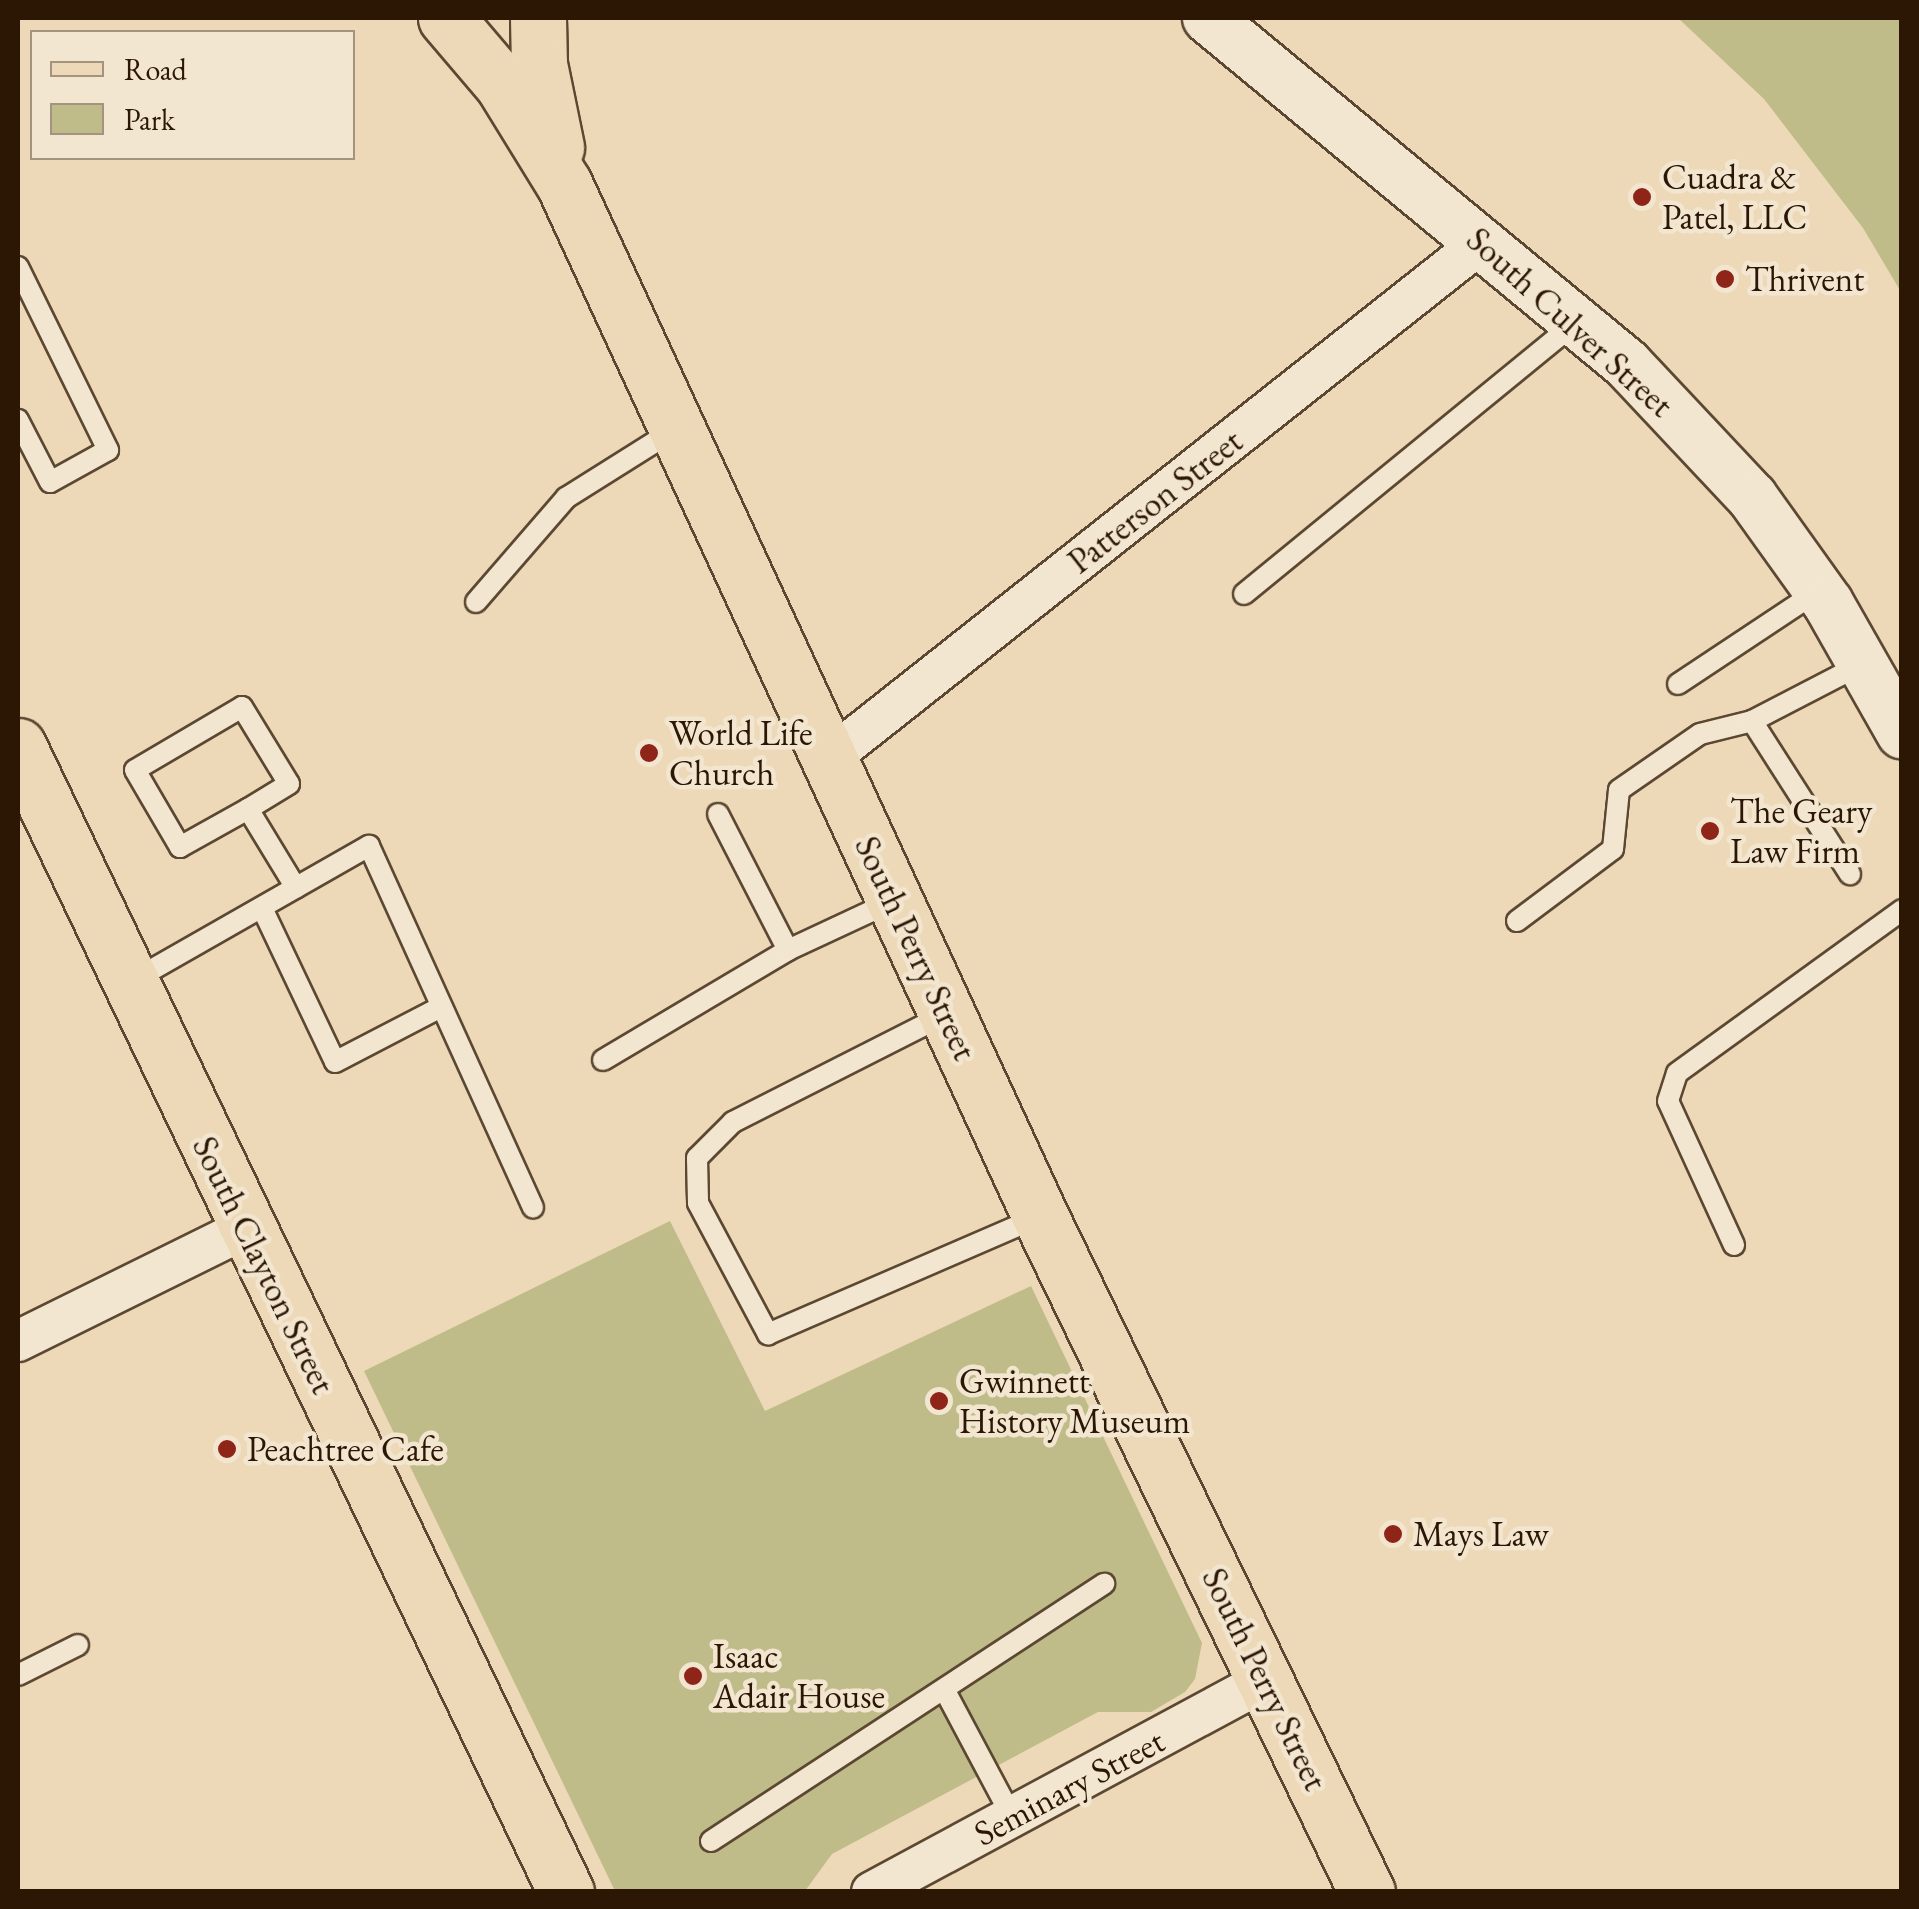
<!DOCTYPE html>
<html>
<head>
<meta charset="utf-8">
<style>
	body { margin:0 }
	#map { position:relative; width:1919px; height:1909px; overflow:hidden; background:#edd9b7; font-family:"EB Garamond",serif }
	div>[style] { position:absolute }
	.green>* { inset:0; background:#c0bc89 }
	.roads { filter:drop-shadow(2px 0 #5c4832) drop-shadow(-2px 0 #5c4832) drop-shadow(0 2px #5c4832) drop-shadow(0 -2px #5c4832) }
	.service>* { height:20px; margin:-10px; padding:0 10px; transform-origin:10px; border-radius:10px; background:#f3e6d0 }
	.minor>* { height:40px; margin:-20px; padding:0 20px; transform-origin:20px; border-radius:20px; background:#f3e6d0 }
	.tertiary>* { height:50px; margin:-25px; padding:0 25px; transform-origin:25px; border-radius:25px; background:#f3e6d0 }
	.primary>* { height:55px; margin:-27.5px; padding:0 27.5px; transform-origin:27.5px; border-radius:27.5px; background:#edd9b7 }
	.dots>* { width:28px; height:28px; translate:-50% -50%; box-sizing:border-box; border:5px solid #f3e6d0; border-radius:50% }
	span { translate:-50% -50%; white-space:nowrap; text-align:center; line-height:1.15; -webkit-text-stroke:9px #f3e6d0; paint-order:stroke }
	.poi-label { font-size:35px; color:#2c1705 }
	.left { translate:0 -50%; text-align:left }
	.street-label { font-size:35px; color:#2c1705 }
	.frame { position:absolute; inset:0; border:20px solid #2c1705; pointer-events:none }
	.legend { position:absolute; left:30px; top:30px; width:325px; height:130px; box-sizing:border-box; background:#f3e6d0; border:2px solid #a3937f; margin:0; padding:12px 18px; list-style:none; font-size:30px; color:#2c1705 }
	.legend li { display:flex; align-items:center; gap:20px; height:50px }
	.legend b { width:50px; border:2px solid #a3937f }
</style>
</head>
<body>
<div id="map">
	<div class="green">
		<i style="clip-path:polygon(1678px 18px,1901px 18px,1901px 292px,1863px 228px,1764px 99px)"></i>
		<i style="clip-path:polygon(670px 1221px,765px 1411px,1031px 1286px,1202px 1643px,1195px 1679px,1185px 1692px,1151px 1712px,1098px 1712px,832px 1854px,805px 1891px,615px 1891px,364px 1371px)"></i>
	</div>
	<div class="roads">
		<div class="service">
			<i style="left:18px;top:267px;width:204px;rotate:63.8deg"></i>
			<i style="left:108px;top:450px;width:66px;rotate:151.1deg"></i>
			<i style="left:50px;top:482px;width:70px;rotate:-117.3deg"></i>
			<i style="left:1244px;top:594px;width:429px;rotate:-39.3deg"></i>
			<i style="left:476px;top:602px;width:138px;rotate:-49.1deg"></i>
			<i style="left:566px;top:498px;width:128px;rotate:-32.2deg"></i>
			<i style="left:1678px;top:684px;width:168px;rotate:-33.6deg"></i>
			<i style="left:1752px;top:721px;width:182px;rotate:57.4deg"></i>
			<i style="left:248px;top:809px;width:78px;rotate:150.8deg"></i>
			<i style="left:180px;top:847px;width:89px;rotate:-120.3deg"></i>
			<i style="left:135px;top:770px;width:124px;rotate:-30.5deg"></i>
			<i style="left:242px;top:707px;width:90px;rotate:58.6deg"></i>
			<i style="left:289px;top:784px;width:48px;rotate:148.6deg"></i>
			<i style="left:248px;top:809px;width:92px;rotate:58.7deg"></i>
			<i style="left:718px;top:814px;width:153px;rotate:62.8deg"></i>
			<i style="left:262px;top:908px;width:170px;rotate:64.6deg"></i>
			<i style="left:335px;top:1062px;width:119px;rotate:-27.4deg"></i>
			<i style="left:1517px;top:921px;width:120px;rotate:-36.9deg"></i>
			<i style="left:1613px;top:849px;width:59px;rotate:-84.2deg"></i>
			<i style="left:1619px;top:790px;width:98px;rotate:-34.7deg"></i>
			<i style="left:1700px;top:734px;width:54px;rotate:-14deg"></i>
			<i style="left:1752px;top:721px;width:124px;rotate:-27.4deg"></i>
			<i style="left:132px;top:981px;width:273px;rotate:-29.7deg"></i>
			<i style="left:369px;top:846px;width:397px;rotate:65.6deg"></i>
			<i style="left:944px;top:1015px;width:237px;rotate:153.1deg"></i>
			<i style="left:733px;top:1122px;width:51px;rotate:135deg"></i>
			<i style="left:697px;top:1158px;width:45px;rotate:88.7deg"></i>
			<i style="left:698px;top:1203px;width:149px;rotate:61.9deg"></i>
			<i style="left:768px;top:1334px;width:295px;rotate:-23.4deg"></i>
			<i style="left:603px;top:1060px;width:215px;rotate:-30.7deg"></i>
			<i style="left:788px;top:950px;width:114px;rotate:-25deg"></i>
			<i style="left:1734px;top:1245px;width:158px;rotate:-114.6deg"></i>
			<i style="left:1668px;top:1101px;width:29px;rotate:-72deg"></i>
			<i style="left:1677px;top:1073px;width:278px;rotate:-35.9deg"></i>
			<i style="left:18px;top:1675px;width:67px;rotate:-26.6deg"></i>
			<i style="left:944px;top:1689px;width:147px;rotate:62deg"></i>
			<i style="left:711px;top:1841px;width:470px;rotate:-33.2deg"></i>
		</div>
		<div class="minor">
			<i style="left:828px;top:759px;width:834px;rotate:-38.33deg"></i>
			<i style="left:18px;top:1341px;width:255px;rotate:-26.3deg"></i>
			<i style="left:872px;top:1892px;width:447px;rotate:-28.3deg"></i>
		</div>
		<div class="tertiary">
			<i style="left:1208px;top:18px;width:543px;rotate:39.55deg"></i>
			<i style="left:1627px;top:364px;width:183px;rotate:46.8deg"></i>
			<i style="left:1752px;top:497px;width:130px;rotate:54.4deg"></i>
			<i style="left:1828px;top:603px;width:150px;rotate:60.4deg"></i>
		</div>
		<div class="primary">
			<i style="left:446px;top:18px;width:88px;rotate:49.6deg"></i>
			<i style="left:503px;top:85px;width:116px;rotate:58.4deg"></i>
			<i style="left:564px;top:184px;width:1136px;rotate:65.24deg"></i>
			<i style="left:1040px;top:1216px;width:751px;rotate:64.19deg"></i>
			<i style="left:538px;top:18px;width:46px;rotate:88.8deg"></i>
			<i style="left:539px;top:64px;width:85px;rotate:78.4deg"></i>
			<i style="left:18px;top:746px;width:1270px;rotate:64.44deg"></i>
		</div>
	</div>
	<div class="dots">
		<i style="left:1642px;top:197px;background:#8f2418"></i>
		<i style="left:1725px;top:279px;background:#8f2418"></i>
		<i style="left:649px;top:753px;background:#8f2418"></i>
		<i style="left:1710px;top:831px;background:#8f2418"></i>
		<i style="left:939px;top:1401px;background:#8f2418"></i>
		<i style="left:227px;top:1449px;background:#8f2418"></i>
		<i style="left:1393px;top:1534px;background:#8f2418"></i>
		<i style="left:693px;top:1676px;background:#8f2418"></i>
	</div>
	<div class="poi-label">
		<span class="left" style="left:1662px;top:197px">Cuadra &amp;<br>Patel, LLC</span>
		<span class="left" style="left:1745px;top:279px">Thrivent</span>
		<span class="left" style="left:669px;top:753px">World Life<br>Church</span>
		<span class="left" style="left:1730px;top:831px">The Geary<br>Law Firm</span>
		<span class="left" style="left:959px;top:1401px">Gwinnett<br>History Museum</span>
		<span class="left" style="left:247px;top:1449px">Peachtree Cafe</span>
		<span class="left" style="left:1413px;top:1534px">Mays Law</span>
		<span class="left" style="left:713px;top:1676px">Isaac<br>Adair House</span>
	</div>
	<div class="street-label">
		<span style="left:1570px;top:322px;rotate:42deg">South Culver Street</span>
		<span style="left:1155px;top:501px;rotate:-38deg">Patterson Street</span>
		<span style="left:916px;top:948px;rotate:65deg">South Perry Street</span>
		<span style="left:264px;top:1265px;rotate:64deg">South Clayton Street</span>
		<span style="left:1265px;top:1679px;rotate:64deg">South Perry Street</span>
		<span style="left:1069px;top:1787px;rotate:-28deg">Seminary Street</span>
	</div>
	<div class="frame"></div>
	<ul class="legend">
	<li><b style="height:12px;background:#edd9b7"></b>Road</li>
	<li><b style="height:28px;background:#c0bc89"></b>Park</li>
	</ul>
</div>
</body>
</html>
